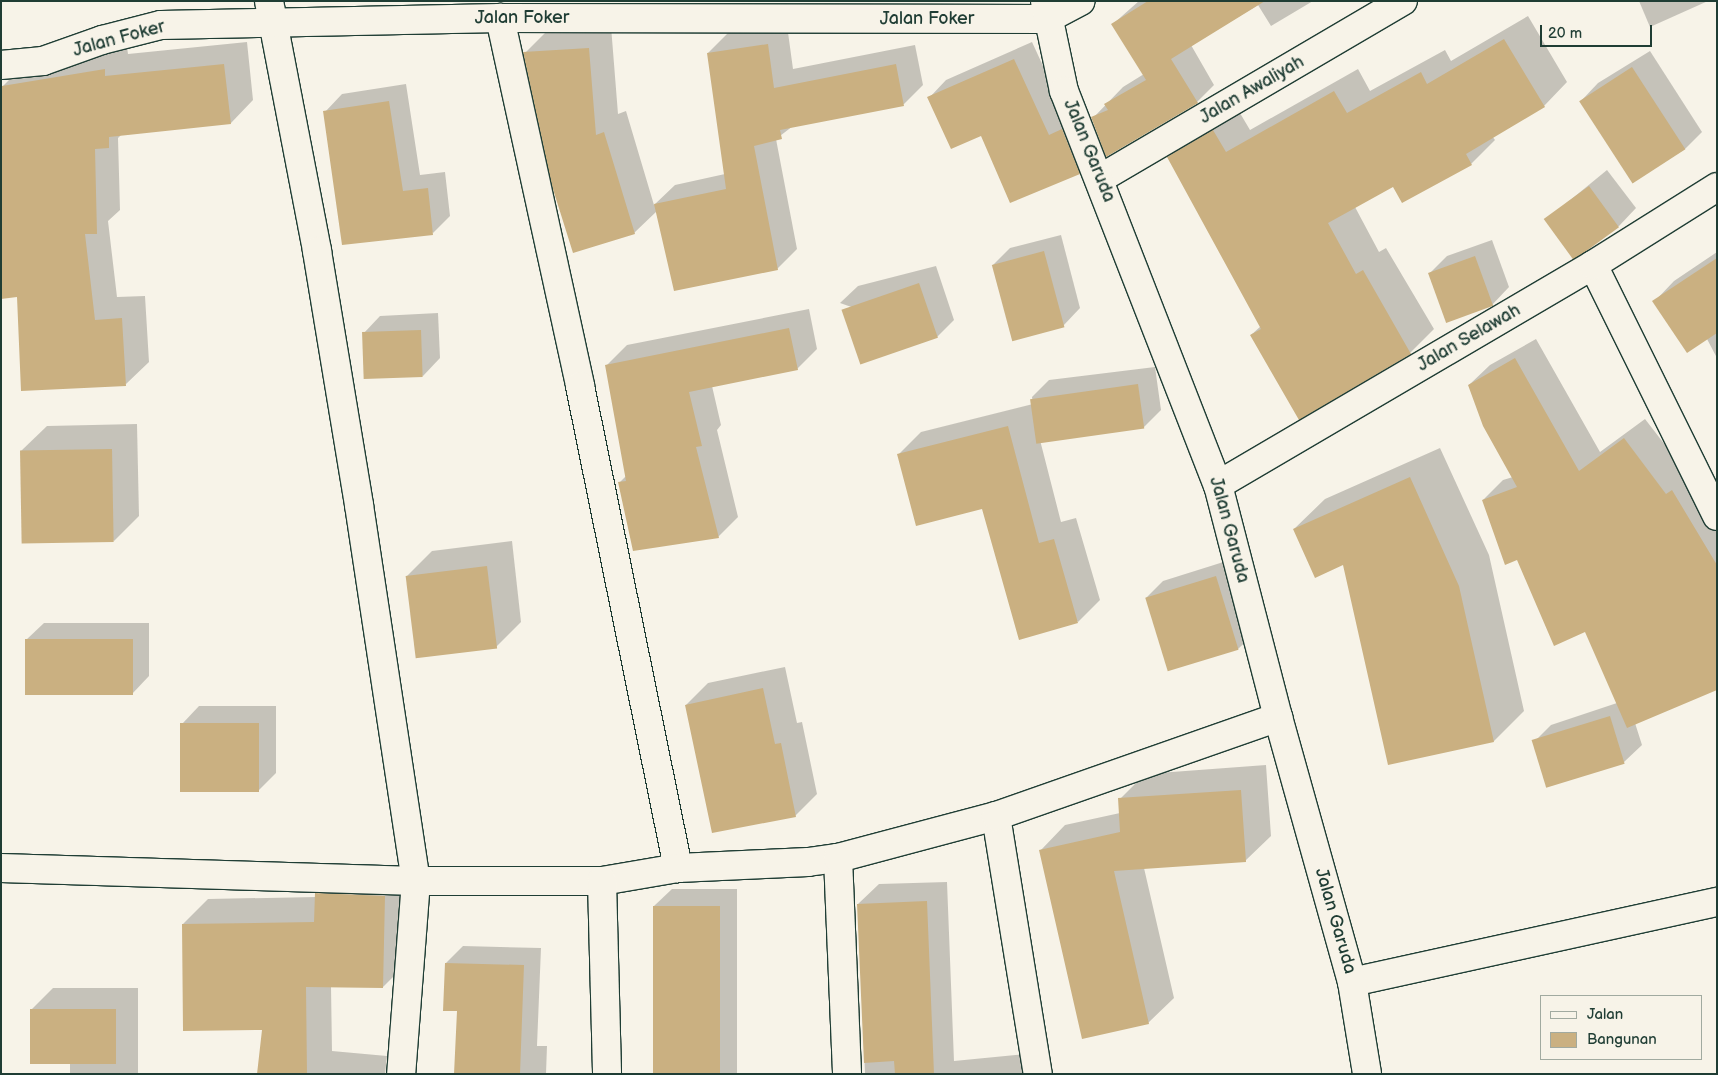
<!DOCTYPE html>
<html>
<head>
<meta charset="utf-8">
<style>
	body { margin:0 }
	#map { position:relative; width:1718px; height:1075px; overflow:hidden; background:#f7f3e8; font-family:"Balsamiq Sans",sans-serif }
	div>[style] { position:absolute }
	.shadow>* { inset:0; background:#0003 }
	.building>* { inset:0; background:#cab081; transform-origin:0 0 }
	.roads { filter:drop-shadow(1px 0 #1f3d34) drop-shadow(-1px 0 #1f3d34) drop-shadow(0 1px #1f3d34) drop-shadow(0 -1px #1f3d34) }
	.minor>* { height:28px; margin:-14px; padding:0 14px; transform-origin:14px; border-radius:14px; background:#f7f3e8 }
	.tertiary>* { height:28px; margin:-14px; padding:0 14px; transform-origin:14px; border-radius:14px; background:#f7f3e8 }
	span { translate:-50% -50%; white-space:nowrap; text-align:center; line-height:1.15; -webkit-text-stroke:4.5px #f7f3e8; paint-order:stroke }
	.street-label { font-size:18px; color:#1f3d34 }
	.frame { position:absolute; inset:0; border:2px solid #1f3d34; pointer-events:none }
	.legend { position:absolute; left:1540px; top:995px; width:162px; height:65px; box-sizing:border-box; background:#f7f3e8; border:1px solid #a1aaa0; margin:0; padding:6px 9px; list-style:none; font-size:15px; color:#1f3d34 }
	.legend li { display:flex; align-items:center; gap:10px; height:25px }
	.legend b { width:25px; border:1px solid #a1aaa0 }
	.scale { position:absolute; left:1540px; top:25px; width:112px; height:22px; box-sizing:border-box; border:2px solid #1f3d34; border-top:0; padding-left:6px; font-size:15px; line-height:18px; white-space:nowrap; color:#1f3d34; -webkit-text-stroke:4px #f7f3e8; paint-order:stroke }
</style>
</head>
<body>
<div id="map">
	<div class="shadow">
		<i style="clip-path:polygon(626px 1px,732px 1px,732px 2px)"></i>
		<i style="clip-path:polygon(1139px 1px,1313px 1px,1271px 26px,1258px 5px,1191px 45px,1214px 85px,1197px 102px,1093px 118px,1123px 87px,1144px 74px,1113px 24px)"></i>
		<i style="clip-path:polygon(1639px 1px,1708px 1px,1650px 27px)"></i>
		<i style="clip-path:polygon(1528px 16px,1567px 82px,1544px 106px,1492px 136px,1495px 140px,1471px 164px,1393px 185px,1355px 207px,1379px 252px,1386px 248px,1434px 329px,1410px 353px,1251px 335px,1261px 326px,1169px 157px,1192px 134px,1237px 108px,1250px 130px,1358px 69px,1370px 91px,1445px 50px,1451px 61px)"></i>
		<i style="clip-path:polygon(787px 25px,793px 69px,915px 45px,923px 85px,904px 104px,793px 126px,776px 139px,797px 249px,777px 269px,657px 211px,634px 233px,525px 53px,547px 31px,611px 26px,618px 114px,626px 111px,654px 205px,675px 185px,725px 174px,708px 53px,728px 33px)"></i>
		<i style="clip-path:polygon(247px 42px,253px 100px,231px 123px,121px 135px,118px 138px,120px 210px,108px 221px,117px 297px,145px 296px,149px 362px,126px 384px,18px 296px,1px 298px,3px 86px,26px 63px,127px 47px,128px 54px)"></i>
		<i style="clip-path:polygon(1032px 42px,1067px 118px,1096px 155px,1079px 173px,982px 134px,929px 98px,946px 80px)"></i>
		<i style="clip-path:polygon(1650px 51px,1702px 132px,1685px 149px,1633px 181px,1581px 101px,1598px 83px)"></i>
		<i style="clip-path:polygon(406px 84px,420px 175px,445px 172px,450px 216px,433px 233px,325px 112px,342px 94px)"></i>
		<i style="clip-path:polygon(1607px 170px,1636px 208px,1619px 226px,1573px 257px,1546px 220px)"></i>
		<i style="clip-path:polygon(1061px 235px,1080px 308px,1063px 326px,993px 265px,1010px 248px)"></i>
		<i style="clip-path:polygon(1492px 240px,1509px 287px,1492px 305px,1429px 274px,1447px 256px)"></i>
		<i style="clip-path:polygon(1717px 252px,1717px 358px,1707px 339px,1654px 302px,1674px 281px)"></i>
		<i style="clip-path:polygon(936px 266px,954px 320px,937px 337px,840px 303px,858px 286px)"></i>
		<i style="clip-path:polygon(809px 309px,817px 349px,797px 369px,712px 386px,721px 425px,717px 430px,738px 517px,718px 537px,619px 483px,626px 476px,607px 365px,627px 345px)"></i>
		<i style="clip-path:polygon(438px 313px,440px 358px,423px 376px,363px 334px,380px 316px)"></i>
		<i style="clip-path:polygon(1536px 339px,1600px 452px,1645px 419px,1717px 512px,1717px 688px,1635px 723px,1642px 745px,1624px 762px,1534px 742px,1551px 725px,1617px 703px,1586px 630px,1518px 559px,1483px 500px,1503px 480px,1513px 477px,1469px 385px,1490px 365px)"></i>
		<i style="clip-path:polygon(1155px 367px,1161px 410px,1144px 427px,1040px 440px,1061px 522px,1076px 518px,1100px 600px,1078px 622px,983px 507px,899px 454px,921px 432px,1033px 404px,1032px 397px,1049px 380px)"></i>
		<i style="clip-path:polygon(137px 424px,139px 516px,114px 541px,21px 451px,47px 426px)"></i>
		<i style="clip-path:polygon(1440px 448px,1489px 555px,1524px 711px,1494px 741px,1389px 764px,1344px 563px,1294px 529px,1325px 499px)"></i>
		<i style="clip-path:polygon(512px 541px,521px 622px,496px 647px,407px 576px,432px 551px)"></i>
		<i style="clip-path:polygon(1233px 559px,1256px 632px,1238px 649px,1146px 598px,1163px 581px)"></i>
		<i style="clip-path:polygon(44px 623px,149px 623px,149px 676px,132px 694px,26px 640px)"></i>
		<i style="clip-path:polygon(785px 667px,797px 723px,802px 722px,817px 794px,795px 816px,686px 705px,708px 683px)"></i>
		<i style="clip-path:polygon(199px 706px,276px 706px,276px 773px,259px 790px,182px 724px)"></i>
		<i style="clip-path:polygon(1266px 765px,1271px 836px,1245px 861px,1144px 868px,1174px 998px,1148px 1023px,1040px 851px,1065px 825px,1120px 813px,1120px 799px,1145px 774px)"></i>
		<i style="clip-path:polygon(341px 869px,410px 871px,408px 962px,383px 987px,331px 986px,332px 1051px,387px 1056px,385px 1074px,258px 1074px,263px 1029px,183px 924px,208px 899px,316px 897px)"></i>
		<i style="clip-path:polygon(947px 882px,954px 1061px,1036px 1053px,1038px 1074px,865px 1074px,858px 904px,879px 884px)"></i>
		<i style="clip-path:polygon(672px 889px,737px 889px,737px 1074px,654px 1074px,654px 906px)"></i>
		<i style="clip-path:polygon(463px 946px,541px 948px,537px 1046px,547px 1046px,546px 1074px,455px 1074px,458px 1010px,446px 963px)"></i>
		<i style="clip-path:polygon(53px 988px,138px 988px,138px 1074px,70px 1074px,70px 1063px,31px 1010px)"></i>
	</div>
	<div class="building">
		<i style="clip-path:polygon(1148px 1px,1265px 1px,1171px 59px,1198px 103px,1106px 157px,1091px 117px,1108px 110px,1104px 104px,1146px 80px,1111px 24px)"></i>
		<i style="clip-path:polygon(1504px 39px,1545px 107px,1466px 154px,1472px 165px,1402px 203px,1393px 187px,1328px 223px,1356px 274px,1363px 270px,1411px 354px,1299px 420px,1250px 335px,1261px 329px,1167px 157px,1213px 130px,1226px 152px,1334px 91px,1347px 113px,1421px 72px,1427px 84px)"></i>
		<i style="clip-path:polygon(768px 44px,774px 88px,896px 64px,904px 106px,780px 130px,782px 139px,754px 146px,778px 270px,674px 291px,654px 204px,726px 189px,707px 53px)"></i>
		<i style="clip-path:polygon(589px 48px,596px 135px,604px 132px,635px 234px,573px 253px,552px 186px,523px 52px)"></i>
		<i style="clip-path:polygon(1014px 59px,1049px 135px,1062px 129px,1080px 174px,1010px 203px,981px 136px,951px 149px,927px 97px)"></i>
		<i style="clip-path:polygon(224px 64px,231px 124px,109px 137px,109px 148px,95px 149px,97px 234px,85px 234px,95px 320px,122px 318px,126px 386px,21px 391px,17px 297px,1px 299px,2px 86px,105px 69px,105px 76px)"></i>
		<i style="left:1632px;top:67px;width:98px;height:63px;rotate:57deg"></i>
		<i style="clip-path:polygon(389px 101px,403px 191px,428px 188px,433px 235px,342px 245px,323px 111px)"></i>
		<i style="left:1589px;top:186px;width:51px;height:56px;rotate:54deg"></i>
		<i style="left:1044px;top:251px;width:79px;height:54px;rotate:75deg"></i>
		<i style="left:1475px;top:256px;width:53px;height:50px;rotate:70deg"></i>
		<i style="clip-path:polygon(1717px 258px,1717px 333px,1687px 353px,1652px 301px)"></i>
		<i style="left:919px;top:283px;width:58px;height:82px;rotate:71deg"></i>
		<i style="clip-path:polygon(789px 328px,798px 370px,689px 392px,702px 446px,696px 447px,719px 538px,633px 551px,618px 482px,626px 481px,605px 365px)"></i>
		<i style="left:421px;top:330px;width:47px;height:59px;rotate:88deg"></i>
		<i style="clip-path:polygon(1515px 358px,1579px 471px,1624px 438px,1666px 494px,1672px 490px,1717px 565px,1717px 690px,1627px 728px,1585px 632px,1554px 646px,1517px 560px,1505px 565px,1482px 500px,1517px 487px,1483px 426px,1468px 385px)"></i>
		<i style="left:1138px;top:384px;width:45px;height:109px;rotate:82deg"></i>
		<i style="clip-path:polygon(1008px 426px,1039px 543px,1054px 539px,1078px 623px,1019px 640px,982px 509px,916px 526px,897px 454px)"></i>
		<i style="left:112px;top:449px;width:93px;height:92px;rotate:89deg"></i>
		<i style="clip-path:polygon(1410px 477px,1459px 586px,1494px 742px,1388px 765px,1343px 565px,1315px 578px,1293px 529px)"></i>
		<i style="left:487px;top:566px;width:83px;height:82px;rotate:83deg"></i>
		<i style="left:1216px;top:576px;width:77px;height:74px;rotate:73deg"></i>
		<i style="left:25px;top:639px;width:108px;height:56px"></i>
		<i style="clip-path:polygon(763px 688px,775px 744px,781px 743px,796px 817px,712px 833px,685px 705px)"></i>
		<i style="left:1610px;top:716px;width:50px;height:82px;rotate:73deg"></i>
		<i style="left:180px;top:723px;width:79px;height:69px"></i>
		<i style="clip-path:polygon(1241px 790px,1246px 862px,1114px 871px,1149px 1024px,1082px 1039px,1039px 850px,1120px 832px,1118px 798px)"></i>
		<i style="clip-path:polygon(315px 893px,385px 896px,383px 988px,306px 987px,307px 1074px,257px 1074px,262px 1030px,183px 1031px,182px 924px,314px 922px)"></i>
		<i style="clip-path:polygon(927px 901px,934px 1074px,895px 1074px,894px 1061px,864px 1063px,857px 904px)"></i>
		<i style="left:653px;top:906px;width:67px;height:168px"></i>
		<i style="clip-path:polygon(445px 963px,524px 965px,520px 1074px,454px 1074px,457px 1011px,443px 1011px)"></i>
		<i style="left:30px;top:1009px;width:86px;height:55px"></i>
	</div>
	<div class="roads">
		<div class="minor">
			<i style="left:269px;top:1px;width:255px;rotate:79.1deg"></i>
			<i style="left:317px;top:251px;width:257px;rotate:80.6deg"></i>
			<i style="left:359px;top:505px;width:380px;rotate:81.4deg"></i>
			<i style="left:416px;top:881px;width:194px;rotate:94.4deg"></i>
			<i style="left:500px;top:18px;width:377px;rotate:77.7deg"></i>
			<i style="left:580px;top:386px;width:492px;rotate:78.5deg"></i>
			<i style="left:1px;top:65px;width:42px;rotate:-5.4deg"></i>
			<i style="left:43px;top:61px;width:63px;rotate:-19.6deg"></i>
			<i style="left:102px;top:40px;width:61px;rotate:-14.3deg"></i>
			<i style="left:161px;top:25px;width:339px;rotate:-1.2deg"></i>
			<i style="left:500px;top:18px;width:547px;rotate:0.1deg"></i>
			<i style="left:1047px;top:19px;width:38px;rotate:-28deg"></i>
			<i style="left:1101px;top:178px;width:350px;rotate:-30.4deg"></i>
			<i style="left:1593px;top:265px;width:280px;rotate:63.7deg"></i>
			<i style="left:1218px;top:485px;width:435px;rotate:-30.4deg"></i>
			<i style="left:1593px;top:265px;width:146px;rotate:-32.2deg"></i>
			<i style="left:996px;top:816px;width:261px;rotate:80.8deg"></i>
			<i style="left:838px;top:858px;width:216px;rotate:87.6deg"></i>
			<i style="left:1px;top:868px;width:415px;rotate:1.8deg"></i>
			<i style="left:416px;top:881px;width:186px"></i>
			<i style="left:602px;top:881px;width:77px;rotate:-9.7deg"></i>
			<i style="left:678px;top:868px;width:130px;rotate:-2.6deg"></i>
			<i style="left:808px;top:862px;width:30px;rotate:-8deg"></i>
			<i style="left:838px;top:858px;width:163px;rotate:-14.9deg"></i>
			<i style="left:996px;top:816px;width:299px;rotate:-19.3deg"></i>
			<i style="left:602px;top:881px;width:193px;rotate:88.5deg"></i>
			<i style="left:1352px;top:982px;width:374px;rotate:-12.4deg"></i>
		</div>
		<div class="tertiary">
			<i style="left:1045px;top:1px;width:92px;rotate:78.1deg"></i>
			<i style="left:1064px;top:91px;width:423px;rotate:68.7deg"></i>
			<i style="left:1218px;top:485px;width:240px;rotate:75.5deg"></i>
			<i style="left:1278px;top:717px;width:275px;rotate:74.4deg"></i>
			<i style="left:1352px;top:982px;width:93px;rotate:80.7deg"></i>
		</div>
	</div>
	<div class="street-label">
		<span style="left:522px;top:18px">Jalan Foker</span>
		<span style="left:927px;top:19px">Jalan Foker</span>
		<span style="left:119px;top:39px;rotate:-15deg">Jalan Foker</span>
		<span style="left:1252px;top:90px;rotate:-30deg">Jalan Awaliyah</span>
		<span style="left:1089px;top:151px;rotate:68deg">Jalan Garuda</span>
		<span style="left:1469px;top:338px;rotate:-30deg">Jalan Selawah</span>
		<span style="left:1229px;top:530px;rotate:75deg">Jalan Garuda</span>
		<span style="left:1335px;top:921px;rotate:74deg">Jalan Garuda</span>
	</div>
	<div class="frame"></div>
	<ul class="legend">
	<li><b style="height:6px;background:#f7f3e8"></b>Jalan</li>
	<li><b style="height:14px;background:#cab081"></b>Bangunan</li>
	</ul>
	<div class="scale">20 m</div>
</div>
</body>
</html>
